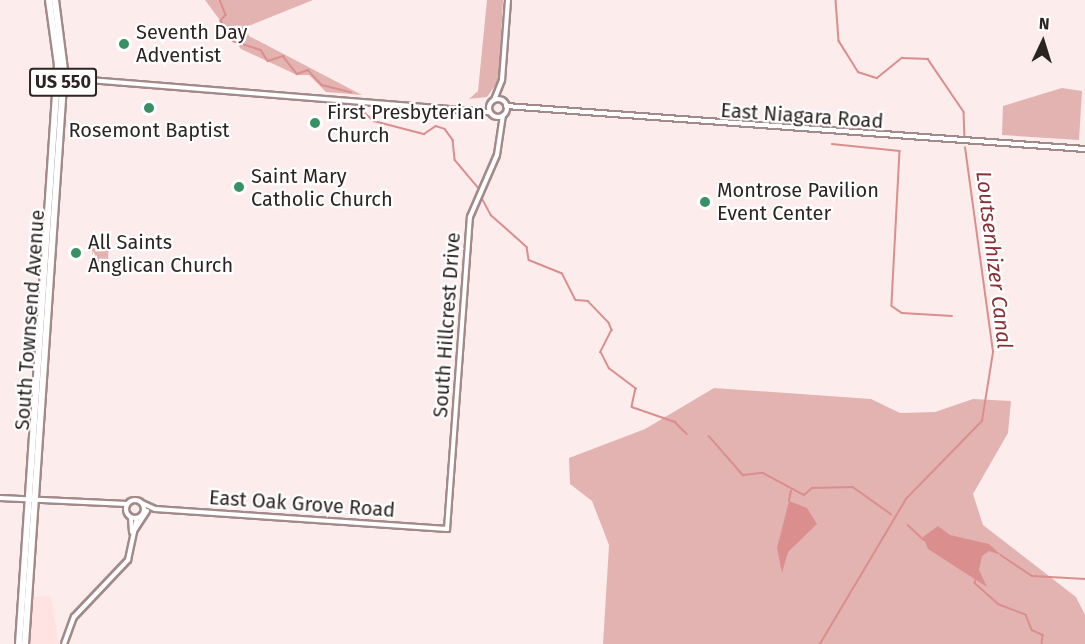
<!DOCTYPE html>
<html>
<head>
<meta charset="utf-8">
<style>
	body { margin:0 }
	#map { position:relative; width:1085px; height:644px; overflow:hidden; background:#fcedec; font-family:"Fira Sans",sans-serif }
	div>[style] { position:absolute }
	.built>* { inset:0; background:#fee3e2 }
	.green>* { inset:0; background:#e3b3b2 }
	.water>* { inset:0; background:#da8e8d }
	.stream>* { height:1.5px; margin:-0.75px; padding:0 0.75px; transform-origin:0.75px; border-radius:0.75px; background:#da8e8d }
	.roads { filter:drop-shadow(2px 0 #a18a89) drop-shadow(-2px 0 #a18a89) drop-shadow(0 2px #a18a89) drop-shadow(0 -2px #a18a89) }
	.minor>* { height:4px; margin:-2px; padding:0 2px; transform-origin:2px; border-radius:2px; background:#fff }
	.minor>.ring { margin:-2px; padding:0; box-sizing:content-box; background:none; border:4px solid #fff; border-radius:50% }
	.highway>* { height:6px; margin:-3px; padding:0 3px; transform-origin:3px; border-radius:3px; background:#fff }
	.dots>* { width:16px; height:16px; translate:-50% -50%; box-sizing:border-box; border:3px solid #fff; border-radius:50% }
	span { translate:-50% -50%; white-space:nowrap; text-align:center; line-height:1.15; -webkit-text-stroke:4.5px #fff; paint-order:stroke }
	.shield-label span { padding:2px 4px; background:#fff; border:2px solid; border-radius:4px; -webkit-text-stroke-width:0 }
	.shield-label { font-size:18px; color:#2c2423; font-weight:700 }
	.poi-label { font-size:20px; color:#2c2423 }
	.left { translate:0 -50%; text-align:left }
	.street-label { font-size:20px; color:#2c2423 }
	.water-label { font-size:21px; color:#882f34; font-style:italic }
	.north { position:absolute; left:1013px; top:12px; width:60px; height:60px; -webkit-text-stroke:4px #fff; paint-order:stroke; rotate:4deg; font-size:16px; font-weight:700; line-height:24px; text-align:center; color:#2c2423 }
	.north::after { content:''; display:block; margin:auto; width:21px; height:27px; background:#2c2423; clip-path:polygon(50% 0,100% 100%,50% 72%,0 100%) }
</style>
</head>
<body>
<div id="map">
	<div class="built">
		<i style="clip-path:polygon(51px 596px,59px 644px,28px 644px,32px 597px)"></i>
	</div>
	<div class="green">
		<i style="clip-path:polygon(205px 0,313px 0,246px 27px,249px 36px,362px 95px,326px 92px,309px 75px,297px 75px,241px 49px)"></i>
		<i style="clip-path:polygon(487px 0,503px 0,499px 80px,487px 97px,469px 99px,478px 91px)"></i>
		<i style="clip-path:polygon(1062px 88px,1082px 91px,1079px 140px,1002px 135px,1003px 106px)"></i>
		<i style="clip-path:polygon(91px 242px,109px 243px,107px 274px,95px 273px)"></i>
		<i style="clip-path:polygon(714px 388px,871px 399px,900px 413px,935px 412px,973px 399px,1011px 401px,1008px 433px,973px 494px,983px 525px,1076px 597px,1085px 615px,1085px 644px,603px 644px,609px 545px,592px 501px,570px 484px,569px 458px,645px 429px)"></i>
	</div>
	<div class="water">
		<i style="clip-path:polygon(789px 501px,807px 508px,817px 524px,788px 552px,782px 573px,777px 548px)"></i>
		<i style="clip-path:polygon(938px 526px,950px 535px,989px 544px,1001px 555px,989px 551px,982px 556px,979px 570px,987px 587px,928px 549px,923px 537px)"></i>
	</div>
	<div class="stream">
		<i style="left:220px;top:0;width:16px;rotate:68deg"></i>
		<i style="left:226px;top:15px;width:8px;rotate:130deg"></i>
		<i style="left:221px;top:21px;width:23px;rotate:59deg"></i>
		<i style="left:233px;top:41px;width:29px;rotate:18deg"></i>
		<i style="left:261px;top:50px;width:13px;rotate:58deg"></i>
		<i style="left:268px;top:61px;width:16px;rotate:-18deg"></i>
		<i style="left:283px;top:56px;width:23px;rotate:52deg"></i>
		<i style="left:297px;top:74px;width:12px;rotate:-20deg"></i>
		<i style="left:308px;top:70px;width:21px;rotate:47deg"></i>
		<i style="left:322px;top:85px;width:30px;rotate:14deg"></i>
		<i style="left:836px;top:0;width:41px;rotate:85.8deg"></i>
		<i style="left:839px;top:41px;width:36px;rotate:58deg"></i>
		<i style="left:858px;top:72px;width:20px;rotate:18deg"></i>
		<i style="left:877px;top:78px;width:32px;rotate:-39deg"></i>
		<i style="left:902px;top:58px;width:26px;rotate:2deg"></i>
		<i style="left:928px;top:59px;width:64px;rotate:55.8deg"></i>
		<i style="left:964px;top:112px;width:25px;rotate:88deg"></i>
		<i style="left:356px;top:105px;width:24px;rotate:42deg"></i>
		<i style="left:374px;top:121px;width:52px;rotate:14.6deg"></i>
		<i style="left:424px;top:134px;width:14px;rotate:-34deg"></i>
		<i style="left:436px;top:126px;width:9px;rotate:18deg"></i>
		<i style="left:445px;top:129px;width:14px;rotate:54deg"></i>
		<i style="left:453px;top:140px;width:20px;rotate:84deg"></i>
		<i style="left:455px;top:160px;width:40px;rotate:50deg"></i>
		<i style="left:832px;top:144px;width:68px;rotate:5.9deg"></i>
		<i style="left:900px;top:151px;width:155px;rotate:93deg"></i>
		<i style="left:892px;top:306px;width:12px;rotate:35deg"></i>
		<i style="left:902px;top:313px;width:50px;rotate:3.4deg"></i>
		<i style="left:481px;top:196px;width:21px;rotate:62deg"></i>
		<i style="left:491px;top:215px;width:48px;rotate:41.6deg"></i>
		<i style="left:527px;top:247px;width:13px;rotate:81deg"></i>
		<i style="left:529px;top:260px;width:35px;rotate:22deg"></i>
		<i style="left:562px;top:273px;width:30px;rotate:63deg"></i>
		<i style="left:576px;top:300px;width:12px;rotate:5deg"></i>
		<i style="left:588px;top:301px;width:30px;rotate:46deg"></i>
		<i style="left:609px;top:323px;width:8px;rotate:67deg"></i>
		<i style="left:612px;top:330px;width:25px;rotate:117deg"></i>
		<i style="left:601px;top:352px;width:18px;rotate:63deg"></i>
		<i style="left:609px;top:368px;width:34px;rotate:37deg"></i>
		<i style="left:636px;top:388px;width:19px;rotate:102deg"></i>
		<i style="left:632px;top:407px;width:46px;rotate:19.2deg"></i>
		<i style="left:675px;top:422px;width:17px;rotate:45deg"></i>
		<i style="left:709px;top:436px;width:52px;rotate:48.9deg"></i>
		<i style="left:743px;top:475px;width:20px;rotate:-6deg"></i>
		<i style="left:763px;top:473px;width:47px;rotate:28.2deg"></i>
		<i style="left:804px;top:495px;width:11px;rotate:-41deg"></i>
		<i style="left:812px;top:488px;width:41px;rotate:-1.4deg"></i>
		<i style="left:853px;top:487px;width:47px;rotate:35.4deg"></i>
		<i style="left:789px;top:501px;width:10px;rotate:-79deg"></i>
		<i style="left:908px;top:525px;width:22px;rotate:43deg"></i>
		<i style="left:1001px;top:555px;width:37px;rotate:34deg"></i>
		<i style="left:1032px;top:576px;width:53px;rotate:3.2deg"></i>
		<i style="left:977px;top:577px;width:6px;rotate:108deg"></i>
		<i style="left:975px;top:583px;width:31px;rotate:42deg"></i>
		<i style="left:998px;top:604px;width:30px;rotate:21deg"></i>
		<i style="left:1026px;top:615px;width:16px;rotate:68deg"></i>
		<i style="left:1032px;top:630px;width:12px;rotate:24deg"></i>
		<i style="left:1043px;top:635px;width:9px;rotate:96deg"></i>
		<i style="left:820px;top:644px;width:169px;rotate:-59.3deg"></i>
		<i style="left:906px;top:499px;width:109px;rotate:-45.7deg"></i>
		<i style="left:982px;top:421px;width:70px;rotate:-80.9deg"></i>
		<i style="left:993px;top:352px;width:206px;rotate:-97.8deg"></i>
	</div>
	<div class="roads">
		<div class="minor">
			<i style="left:64px;top:78px;width:427px;rotate:4.6deg"></i>
			<i class="ring" style="left:489px;top:99px;width:14px;height:14px"></i>
			<i style="left:494px;top:100px;width:22px;rotate:-68deg"></i>
			<i style="left:502px;top:80px;width:80px;rotate:-85.7deg"></i>
			<i style="left:506px;top:106px;width:581px;rotate:4.25deg"></i>
			<i style="left:0;top:498px;width:127px;rotate:2.7deg"></i>
			<i class="ring" style="left:126px;top:500px;width:14px;height:14px"></i>
			<i style="left:142px;top:503px;width:14px;rotate:25deg"></i>
			<i style="left:155px;top:509px;width:293px;rotate:3.9deg"></i>
			<i style="left:447px;top:529px;width:313px;rotate:-85.8deg"></i>
			<i style="left:470px;top:217px;width:68px;rotate:-66.5deg"></i>
			<i style="left:497px;top:155px;width:40px;rotate:-81.5deg"></i>
			<i style="left:131px;top:518px;width:14px;rotate:86deg"></i>
			<i style="left:134px;top:531px;width:24px;rotate:-57deg"></i>
			<i style="left:64px;top:644px;width:29px;rotate:-70deg"></i>
			<i style="left:74px;top:617px;width:79px;rotate:-46.5deg"></i>
			<i style="left:128px;top:560px;width:43px;rotate:-77.9deg"></i>
		</div>
		<div class="highway">
			<i style="left:19px;top:644px;width:580px;rotate:-86.15deg"></i>
			<i style="left:58px;top:65px;width:66px;rotate:-97.9deg"></i>
			<i style="left:25px;top:644px;width:575px;rotate:-86.11deg"></i>
			<i style="left:64px;top:70px;width:71px;rotate:-97.3deg"></i>
		</div>
	</div>
	<div class="dots">
		<i style="left:124px;top:44px;background:#389165"></i>
		<i style="left:149px;top:108px;background:#389165"></i>
		<i style="left:315px;top:123px;background:#389165"></i>
		<i style="left:239px;top:187px;background:#389165"></i>
		<i style="left:705px;top:202px;background:#389165"></i>
		<i style="left:76px;top:253px;background:#389165"></i>
	</div>
	<div class="shield-label">
		<span style="left:63px;top:82px">US 550</span>
	</div>
	<div class="poi-label">
		<span class="left" style="left:136px;top:44px">Seventh Day<br>Adventist</span>
		<span class="left" style="left:327px;top:124px">First Presbyterian<br>Church</span>
		<span style="left:149px;top:130px">Rosemont Baptist</span>
		<span class="left" style="left:251px;top:188px">Saint Mary<br>Catholic Church</span>
		<span class="left" style="left:717px;top:202px">Montrose Pavilion<br>Event Center</span>
		<span class="left" style="left:88px;top:254px">All Saints<br>Anglican Church</span>
	</div>
	<div class="street-label">
		<span style="left:802px;top:116px;rotate:4deg">East Niagara Road</span>
		<span style="left:30px;top:320px;rotate:-86deg">South Townsend Avenue</span>
		<span style="left:447px;top:325px;rotate:-86deg">South Hillcrest Drive</span>
		<span style="left:302px;top:504px;rotate:4deg">East Oak Grove Road</span>
	</div>
	<div class="water-label">
		<span style="left:994px;top:260px;rotate:83deg">Loutsenhizer Canal</span>
	</div>
	<div class="north">N</div>
</div>
</body>
</html>
